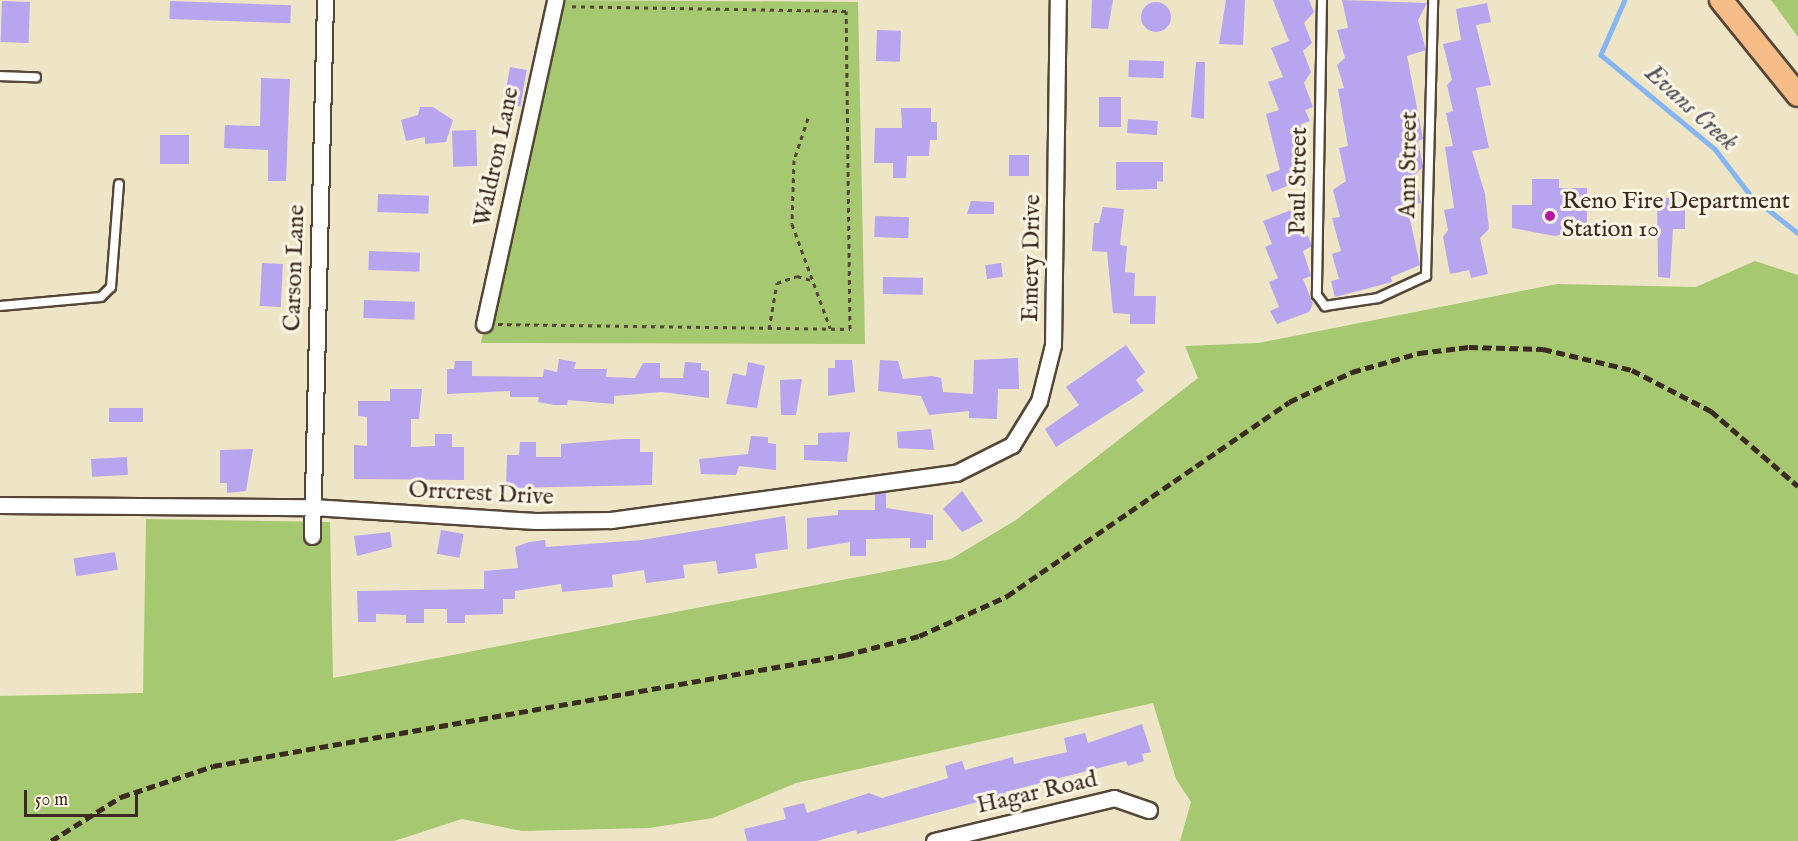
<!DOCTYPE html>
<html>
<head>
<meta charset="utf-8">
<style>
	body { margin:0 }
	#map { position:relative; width:1798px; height:841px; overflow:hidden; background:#ede5c6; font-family:"IM FELL English",serif }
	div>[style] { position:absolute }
	.green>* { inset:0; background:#a6c871 }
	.stream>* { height:4.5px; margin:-2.25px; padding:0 2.25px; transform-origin:2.25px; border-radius:2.25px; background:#86b6f2 }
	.building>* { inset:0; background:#b8a5f0; transform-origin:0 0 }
	.round { border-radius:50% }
	.path>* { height:3px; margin-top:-1.5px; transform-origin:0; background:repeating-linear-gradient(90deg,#564637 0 4.5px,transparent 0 9px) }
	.roads { filter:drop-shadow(2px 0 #564637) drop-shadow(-2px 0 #564637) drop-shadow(0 2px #564637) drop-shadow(0 -2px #564637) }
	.service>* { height:8px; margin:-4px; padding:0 4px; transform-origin:4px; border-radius:4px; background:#fff }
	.minor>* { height:15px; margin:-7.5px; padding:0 7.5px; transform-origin:7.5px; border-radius:7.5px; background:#fff }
	.primary>* { height:22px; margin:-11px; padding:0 11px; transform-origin:11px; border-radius:11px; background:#f7bd88 }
	.rail>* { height:4.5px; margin-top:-2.25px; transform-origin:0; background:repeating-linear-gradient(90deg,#3b2a1e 0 9px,transparent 0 13.5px) }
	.dots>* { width:16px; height:16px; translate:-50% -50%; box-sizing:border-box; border:3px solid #fcf5e5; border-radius:50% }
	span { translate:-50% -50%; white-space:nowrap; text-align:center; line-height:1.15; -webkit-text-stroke:6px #fcf5e5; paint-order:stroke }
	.street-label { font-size:24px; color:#3b2a1e }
	.poi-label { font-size:24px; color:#3b2a1e }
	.left { translate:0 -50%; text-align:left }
	.water-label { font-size:26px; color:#52545e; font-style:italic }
	.scale { position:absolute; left:24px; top:790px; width:114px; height:27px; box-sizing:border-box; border:3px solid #3b2a1e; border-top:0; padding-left:8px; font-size:18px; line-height:21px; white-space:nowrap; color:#3b2a1e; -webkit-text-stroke:4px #fcf5e5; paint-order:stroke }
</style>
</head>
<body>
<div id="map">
	<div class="green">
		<i style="clip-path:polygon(555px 0,858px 2px,865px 344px,481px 343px)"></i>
		<i style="clip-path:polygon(1771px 0,1798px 0,1798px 37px)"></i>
		<i style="clip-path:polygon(1755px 261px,1798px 275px,1798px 841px,1180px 841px,1191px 802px,1176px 779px,1153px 703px,796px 783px,713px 818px,649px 828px,522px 831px,462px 819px,394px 841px,0 841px,0 696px,143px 693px,146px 519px,330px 522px,333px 678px,951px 559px,1016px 520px,1198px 378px,1185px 346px,1258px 343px,1557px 284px,1696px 287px)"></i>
	</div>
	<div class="stream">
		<i style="left:1625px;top:0;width:60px;rotate:113.6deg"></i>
		<i style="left:1601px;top:55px;width:148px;rotate:39.5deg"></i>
		<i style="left:1715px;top:149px;width:61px;rotate:52.4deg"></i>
		<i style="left:1752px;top:197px;width:58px;rotate:38deg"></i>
	</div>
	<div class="building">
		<i style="clip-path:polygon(1092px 0,1113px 0,1108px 29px,1091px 28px)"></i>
		<i style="clip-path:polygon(1226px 0,1245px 0,1243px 45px,1219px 44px)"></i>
		<i style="clip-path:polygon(1273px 0,1309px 0,1314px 12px,1304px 23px,1312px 43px,1303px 51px,1311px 72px,1304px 83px,1313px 107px,1305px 110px,1310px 121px,1301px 124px,1309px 143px,1294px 149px,1305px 179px,1272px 192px,1266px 175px,1280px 170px,1266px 114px,1279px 110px,1268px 82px,1283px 77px,1271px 48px,1289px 41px)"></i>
		<i style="clip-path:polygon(1342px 0,1427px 3px,1418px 20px,1426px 50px,1407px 56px,1423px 139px,1418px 141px,1423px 167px,1415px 175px,1421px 203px,1407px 206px,1420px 265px,1391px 277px,1392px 282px,1335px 297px,1331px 281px,1339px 279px,1332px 254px,1341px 251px,1332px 218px,1340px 217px,1333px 190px,1346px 181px,1339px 148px,1348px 146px,1338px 89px,1344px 88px,1337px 65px,1345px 58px,1337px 30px,1348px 28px)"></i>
		<i style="left:2px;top:1px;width:28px;height:41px;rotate:2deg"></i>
		<i style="left:170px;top:1px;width:121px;height:18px;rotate:2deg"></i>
		<i class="round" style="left:1141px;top:2px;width:30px;height:30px"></i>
		<i style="clip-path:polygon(1487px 3px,1491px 22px,1476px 25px,1491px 85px,1476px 88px,1489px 148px,1472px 151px,1485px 194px,1489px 229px,1480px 238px,1488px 274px,1471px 278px,1469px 270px,1450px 274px,1443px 237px,1448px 230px,1444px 210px,1454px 208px,1445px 147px,1453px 146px,1446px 113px,1453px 111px,1447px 85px,1452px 80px,1443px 44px,1461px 40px,1456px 9px)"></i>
		<i style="left:877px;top:30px;width:24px;height:31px;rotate:2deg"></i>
		<i style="left:1129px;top:60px;width:35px;height:17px;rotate:2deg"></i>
		<i style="clip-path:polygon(1196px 62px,1205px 62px,1204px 119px,1191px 117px)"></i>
		<i style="left:510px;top:67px;width:17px;height:37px;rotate:10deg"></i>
		<i style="clip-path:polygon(261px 78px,290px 79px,286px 181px,268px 181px,268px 150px,224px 148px,225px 125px,260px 126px)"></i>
		<i style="left:1099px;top:97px;width:22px;height:30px"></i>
		<i style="clip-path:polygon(420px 107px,433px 107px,453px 120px,446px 142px,425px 144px,425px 137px,406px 141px,401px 120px,418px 115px)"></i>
		<i style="clip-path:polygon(901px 108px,931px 108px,931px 122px,937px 122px,937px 140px,930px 140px,929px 156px,907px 156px,906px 178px,893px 178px,893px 163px,874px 163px,875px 128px,902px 128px)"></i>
		<i style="left:1128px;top:119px;width:30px;height:14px;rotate:4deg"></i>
		<i style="left:476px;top:130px;width:36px;height:24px;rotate:88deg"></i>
		<i style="left:160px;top:135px;width:29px;height:29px"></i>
		<i style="left:1029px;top:155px;width:21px;height:20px;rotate:90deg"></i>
		<i style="clip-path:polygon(1116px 162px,1163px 162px,1163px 182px,1157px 181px,1157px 189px,1116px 190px)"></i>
		<i style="clip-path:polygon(1532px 179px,1559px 179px,1559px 188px,1587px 188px,1587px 230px,1555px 236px,1512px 228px,1512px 205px,1532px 205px)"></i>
		<i style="left:378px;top:194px;width:51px;height:18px;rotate:2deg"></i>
		<i style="clip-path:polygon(1657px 197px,1670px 198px,1670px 209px,1685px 209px,1685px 229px,1673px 229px,1670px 278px,1658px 277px)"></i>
		<i style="clip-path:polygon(971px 201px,994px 202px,994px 214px,967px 214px)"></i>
		<i style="clip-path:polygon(1103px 207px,1124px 209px,1120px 245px,1127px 246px,1125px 272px,1135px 273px,1134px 296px,1156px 296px,1155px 324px,1130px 324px,1130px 314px,1113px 313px,1107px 252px,1092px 251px,1094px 223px,1099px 223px)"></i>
		<i style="clip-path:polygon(1296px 208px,1312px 246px,1303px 251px,1311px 276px,1303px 279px,1313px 304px,1309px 312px,1277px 324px,1270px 311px,1279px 307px,1269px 282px,1278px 278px,1265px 247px,1272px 244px,1263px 221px)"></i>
		<i style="left:875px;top:216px;width:34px;height:21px;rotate:2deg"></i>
		<i style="left:369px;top:251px;width:51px;height:19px;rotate:2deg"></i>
		<i style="left:262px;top:263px;width:21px;height:43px;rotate:3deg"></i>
		<i style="left:1001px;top:263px;width:14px;height:16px;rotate:82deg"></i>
		<i style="left:883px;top:277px;width:40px;height:17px;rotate:1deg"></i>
		<i style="left:364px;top:300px;width:51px;height:18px;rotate:2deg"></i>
		<i style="clip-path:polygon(1126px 345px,1145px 372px,1136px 380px,1144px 391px,1056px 447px,1045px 429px,1079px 405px,1066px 387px)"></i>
		<i style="clip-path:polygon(1018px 358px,1019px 389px,998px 389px,997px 419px,969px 418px,969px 411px,929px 415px,921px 396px,878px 391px,880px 360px,898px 361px,903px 379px,932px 376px,941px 378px,943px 392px,973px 394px,974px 360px)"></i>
		<i style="clip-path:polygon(559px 359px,576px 362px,574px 369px,607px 369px,606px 377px,635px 378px,643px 363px,660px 363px,660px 378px,683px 378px,685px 362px,701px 363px,701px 370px,709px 371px,709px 398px,662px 392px,614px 396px,614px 404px,568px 400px,567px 405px,554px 405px,538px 402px,539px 397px,510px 397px,510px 391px,447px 394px,447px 369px,454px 369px,455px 361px,472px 361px,472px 376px,543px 377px,544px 369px,557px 372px)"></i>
		<i style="clip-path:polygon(835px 360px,852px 360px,855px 392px,828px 396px,828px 368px,835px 368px)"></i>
		<i style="clip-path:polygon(748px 362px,765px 366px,757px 408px,726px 404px,733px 373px,746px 376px)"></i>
		<i style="clip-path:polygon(802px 379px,796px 415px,781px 415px,780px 380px)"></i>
		<i style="clip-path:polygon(390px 389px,422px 389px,419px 419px,411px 419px,411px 447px,435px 446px,435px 434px,452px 434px,452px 447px,464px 447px,464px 480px,354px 479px,354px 445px,367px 446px,367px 417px,358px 416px,358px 401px,390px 401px)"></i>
		<i style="left:143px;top:408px;width:14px;height:34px;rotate:90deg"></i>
		<i style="clip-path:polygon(931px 429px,934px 450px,898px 448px,897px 432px)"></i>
		<i style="clip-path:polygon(850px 432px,847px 462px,804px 460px,804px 445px,818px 445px,818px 433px)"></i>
		<i style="clip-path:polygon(751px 436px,768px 437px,768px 443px,776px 444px,776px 470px,739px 466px,736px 475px,701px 474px,699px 459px,748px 454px)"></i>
		<i style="clip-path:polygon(623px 439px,640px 439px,640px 452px,653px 452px,652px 485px,506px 488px,507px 455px,519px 455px,520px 442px,536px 442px,536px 457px,561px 457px,561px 444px)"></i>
		<i style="clip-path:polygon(253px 449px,246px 491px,227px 493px,227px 483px,220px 483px,220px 450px)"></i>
		<i style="left:127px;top:457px;width:18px;height:36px;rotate:87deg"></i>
		<i style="clip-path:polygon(962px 491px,983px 521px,962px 532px,943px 509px)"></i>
		<i style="clip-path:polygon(886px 492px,886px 508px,933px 515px,933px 540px,926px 540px,926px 548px,910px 548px,910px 538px,866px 539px,866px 556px,850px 556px,850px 542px,807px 549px,807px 518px,838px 515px,838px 510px,875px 510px,875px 494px)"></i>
		<i style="clip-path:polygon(785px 516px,788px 549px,755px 554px,757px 568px,718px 574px,716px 561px,683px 565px,685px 578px,646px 583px,644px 570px,612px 575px,613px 587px,562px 592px,561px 584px,515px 591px,515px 599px,503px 599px,503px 614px,465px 615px,465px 623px,447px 623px,447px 609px,424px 609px,424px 623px,406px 623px,406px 615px,376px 614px,376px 622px,358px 622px,357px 591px,484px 589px,484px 571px,518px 568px,515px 547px,529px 542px,545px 540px,546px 547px,642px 540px)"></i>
		<i style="left:441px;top:530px;width:23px;height:24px;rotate:10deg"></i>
		<i style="clip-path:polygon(390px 532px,392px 547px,357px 556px,354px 536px)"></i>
		<i style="left:115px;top:552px;width:18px;height:42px;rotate:81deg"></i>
		<i style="clip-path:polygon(1142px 724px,1151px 752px,1142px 754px,1144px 761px,1128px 766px,1126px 761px,1005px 792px,1007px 798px,986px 805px,985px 800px,857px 834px,856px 830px,817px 841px,747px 841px,744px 829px,786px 819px,783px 808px,804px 803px,807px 813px,869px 793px,882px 798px,948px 778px,945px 766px,962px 761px,965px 770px,1013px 757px,1014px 764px,1028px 761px,1067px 752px,1064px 738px,1085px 733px,1088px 743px)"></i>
	</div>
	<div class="path">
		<i style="left:808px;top:118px;width:44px;rotate:108.4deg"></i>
		<i style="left:794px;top:160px;width:64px;rotate:91.8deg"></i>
		<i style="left:792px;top:224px;width:111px;rotate:69.9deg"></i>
		<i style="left:498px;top:324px;width:352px;rotate:0.8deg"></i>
		<i style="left:850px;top:329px;width:318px;rotate:-90.7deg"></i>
		<i style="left:846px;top:11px;width:277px;rotate:-179deg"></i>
		<i style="left:769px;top:329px;width:47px;rotate:-80.1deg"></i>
		<i style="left:777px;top:283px;width:21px;rotate:-19deg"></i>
		<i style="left:797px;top:276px;width:15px;rotate:16deg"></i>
	</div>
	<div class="roads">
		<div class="service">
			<i style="left:1322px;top:0;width:295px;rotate:91deg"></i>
			<i style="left:1317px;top:295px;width:14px;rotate:54deg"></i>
			<i style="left:1325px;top:306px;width:54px;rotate:-8.6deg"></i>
			<i style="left:1378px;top:298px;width:53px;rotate:-24.6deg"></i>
			<i style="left:1426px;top:276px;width:276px;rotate:-88.5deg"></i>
			<i style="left:0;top:76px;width:36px;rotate:2deg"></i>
			<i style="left:0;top:306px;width:101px;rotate:-5.1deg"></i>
			<i style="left:101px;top:297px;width:14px;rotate:-45deg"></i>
			<i style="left:111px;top:287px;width:103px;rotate:-85.6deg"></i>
		</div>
		<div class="minor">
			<i style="left:484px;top:324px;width:332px;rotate:-77.6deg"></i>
			<i style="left:0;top:505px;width:312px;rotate:0.4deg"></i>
			<i style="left:312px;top:507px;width:224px;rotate:3.6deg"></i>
			<i style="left:536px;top:521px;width:75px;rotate:-0.8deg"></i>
			<i style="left:611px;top:520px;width:348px;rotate:-7.8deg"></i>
			<i style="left:956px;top:473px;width:63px;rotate:-26.6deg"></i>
			<i style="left:1012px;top:445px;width:52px;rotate:-58.5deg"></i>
			<i style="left:1039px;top:401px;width:58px;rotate:-76deg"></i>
			<i style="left:1053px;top:345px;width:345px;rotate:-89.2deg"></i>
			<i style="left:312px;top:536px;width:536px;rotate:-88.61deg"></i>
			<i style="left:934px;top:841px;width:185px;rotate:-13.4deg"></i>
			<i style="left:1114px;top:798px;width:37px;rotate:19deg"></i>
		</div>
		<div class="primary">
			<i style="left:1721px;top:0;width:122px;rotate:51deg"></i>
		</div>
	</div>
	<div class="rail">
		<i style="left:51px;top:841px;width:83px;rotate:-32.2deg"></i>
		<i style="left:121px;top:797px;width:97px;rotate:-18.6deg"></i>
		<i style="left:213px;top:766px;width:642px;rotate:-9.96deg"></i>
		<i style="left:845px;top:655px;width:76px;rotate:-14.4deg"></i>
		<i style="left:919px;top:636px;width:97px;rotate:-24.4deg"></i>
		<i style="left:1007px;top:596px;width:342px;rotate:-34.5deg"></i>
		<i style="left:1289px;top:402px;width:70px;rotate:-25.5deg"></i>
		<i style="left:1352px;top:372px;width:70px;rotate:-15.8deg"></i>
		<i style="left:1419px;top:353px;width:50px;rotate:-6.8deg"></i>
		<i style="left:1469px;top:347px;width:74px;rotate:1.5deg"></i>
		<i style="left:1543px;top:349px;width:91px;rotate:13.3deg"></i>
		<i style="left:1632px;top:370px;width:89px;rotate:27.4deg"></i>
		<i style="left:1711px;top:411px;width:115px;rotate:40.8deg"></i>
	</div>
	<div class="dots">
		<i style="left:1550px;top:216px;background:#b5179e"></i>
	</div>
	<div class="street-label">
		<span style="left:497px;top:157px;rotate:-78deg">Waldron Lane</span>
		<span style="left:1409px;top:165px;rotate:-89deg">Ann Street</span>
		<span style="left:1299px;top:181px;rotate:-89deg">Paul Street</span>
		<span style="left:1032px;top:258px;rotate:-89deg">Emery Drive</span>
		<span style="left:295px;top:268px;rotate:-88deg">Carson Lane</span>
		<span style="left:481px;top:494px;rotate:3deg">Orrcrest Drive</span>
		<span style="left:1037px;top:793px;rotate:-13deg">Hagar Road</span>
	</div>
	<div class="poi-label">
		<span class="left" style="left:1562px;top:216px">Reno Fire Department<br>Station 10</span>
	</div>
	<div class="water-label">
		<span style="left:1691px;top:108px;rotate:42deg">Evans Creek</span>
	</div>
	<div class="scale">50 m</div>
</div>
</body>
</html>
